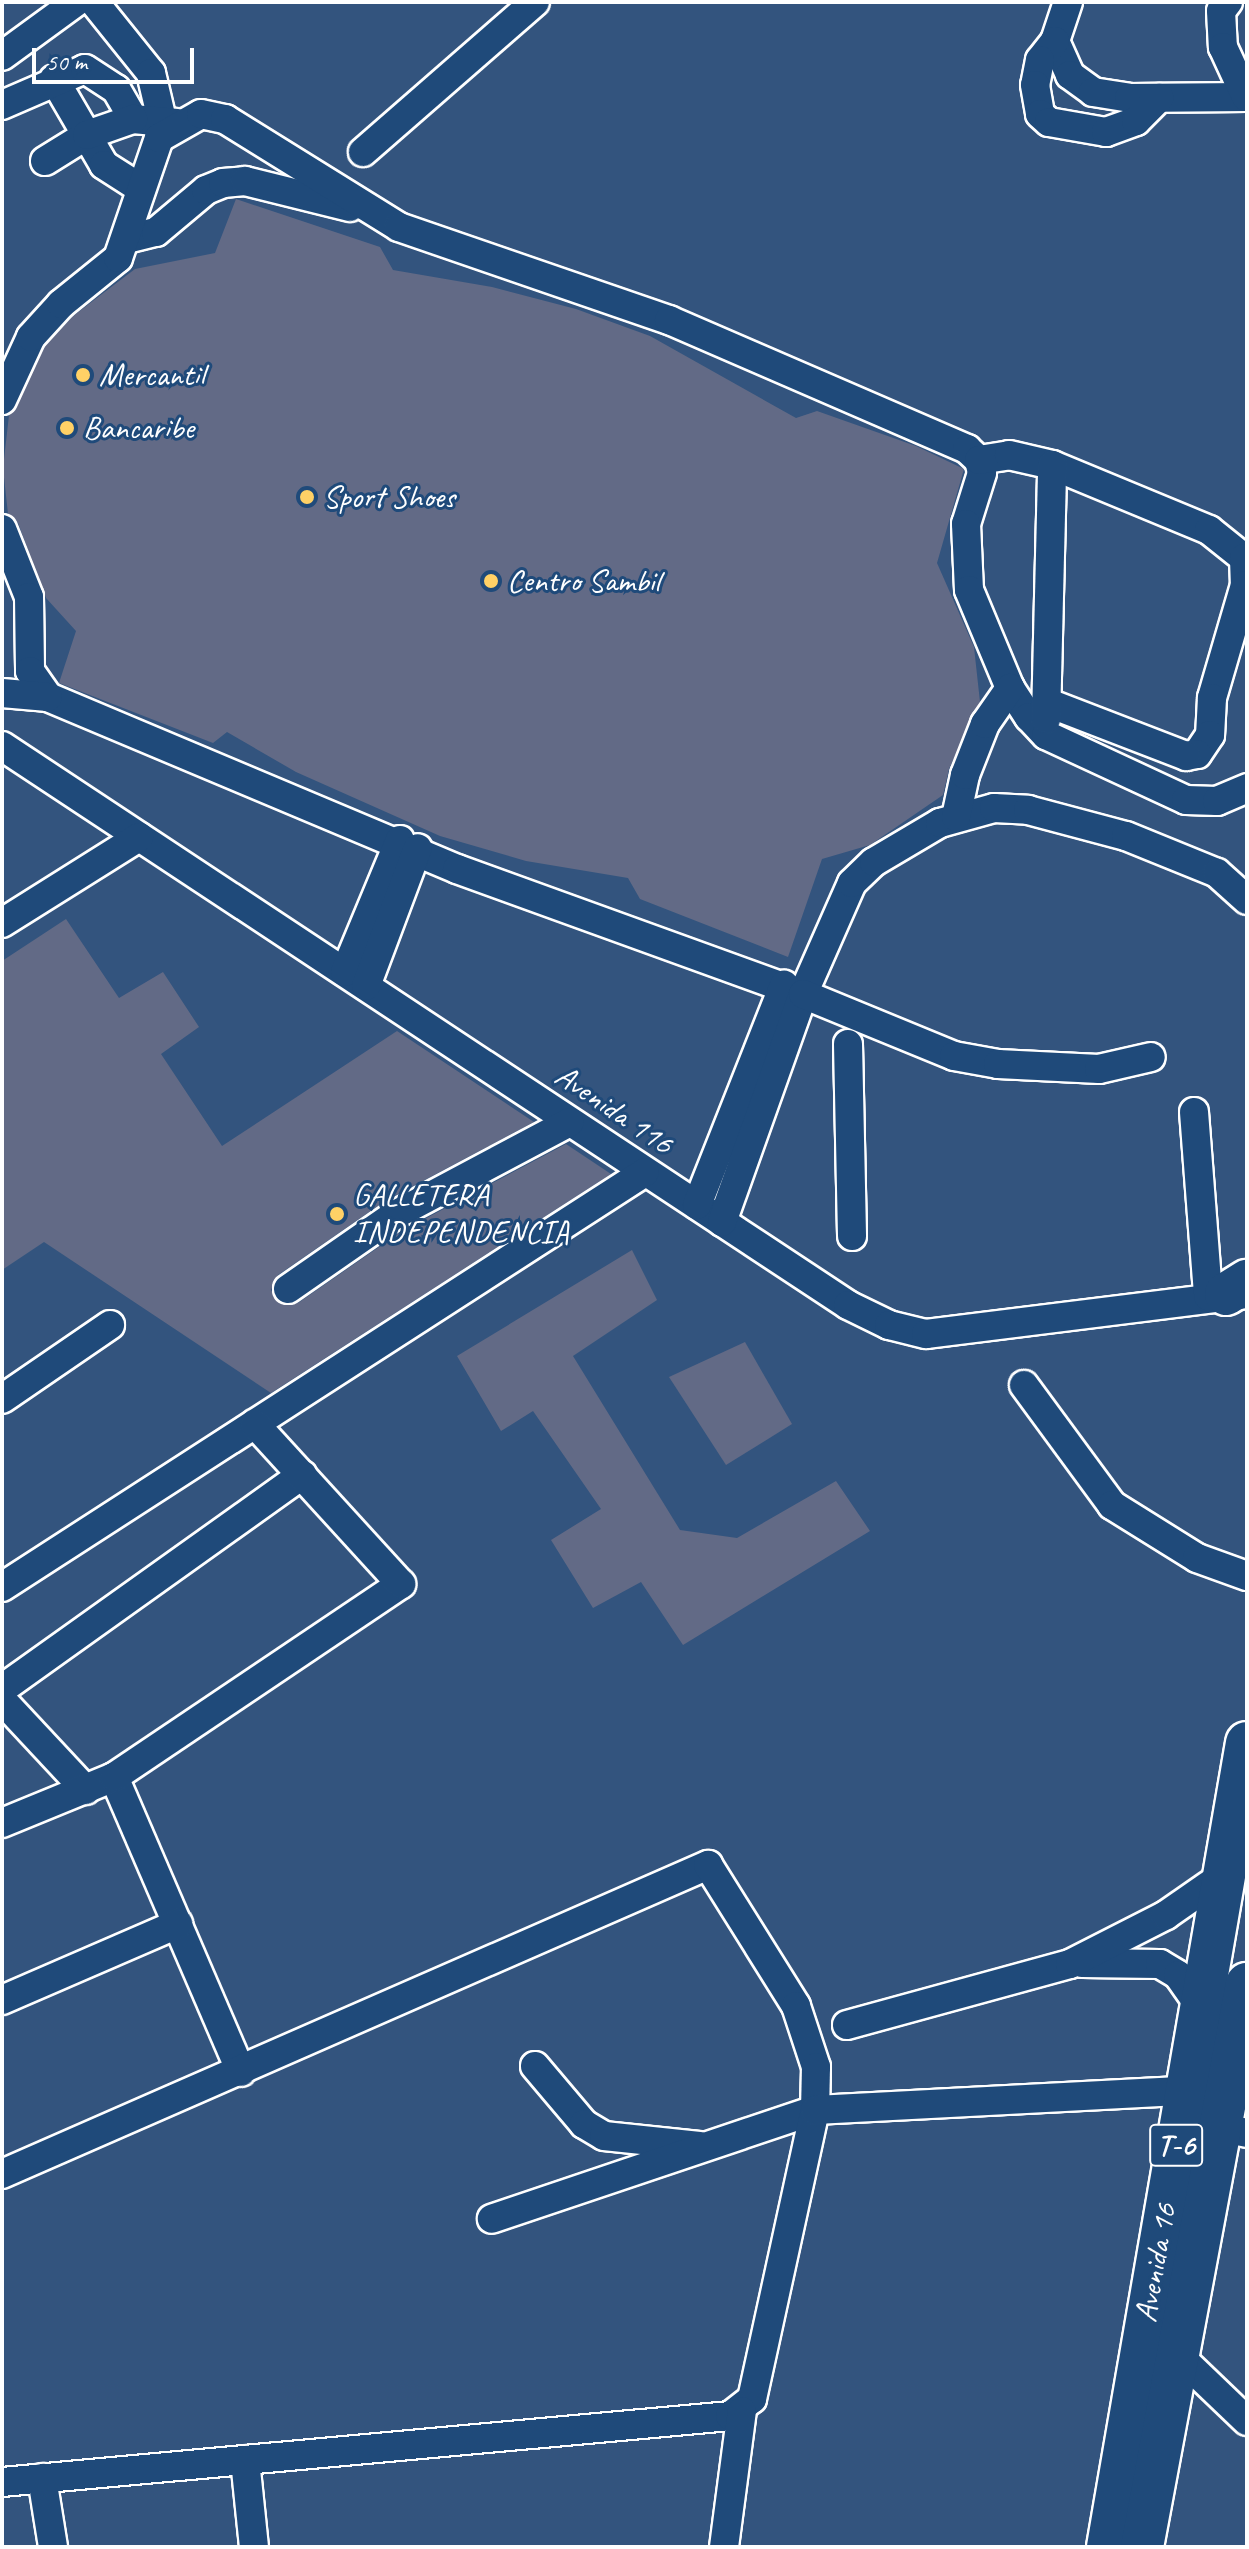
<!DOCTYPE html>
<html>
<head>
<meta charset="utf-8">
<style>
	body { margin:0 }
	#map { position:relative; width:1249px; height:2549px; overflow:hidden; background:#33547e; font-family:Caveat,sans-serif }
	div>[style] { position:absolute }
	.building>* { inset:0; background:#626a86 }
	.roads { filter:drop-shadow(2px 0 #fff) drop-shadow(-2px 0 #fff) drop-shadow(0 2px #fff) drop-shadow(0 -2px #fff) }
	.minor>* { height:28px; margin:-14px; padding:0 14px; transform-origin:14px; border-radius:14px; background:#1f4a7a }
	.highway>* { height:42px; margin:-21px; padding:0 21px; transform-origin:21px; border-radius:21px; background:#1f4a7a }
	.dots>* { width:22px; height:22px; translate:-50% -50%; box-sizing:border-box; border:4px solid #1f4a7a; border-radius:50% }
	span { translate:-50% -50%; white-space:nowrap; text-align:center; line-height:1.15; -webkit-text-stroke:6px #1f4a7a; paint-order:stroke }
	.shield-label span { padding:2px 6px; background:#1f4a7a; border:2px solid; border-radius:6px; -webkit-text-stroke-width:0 }
	.shield-label { font-size:30px; color:#fff; font-weight:700 }
	.poi-label { font-size:32px; color:#fff }
	.left { translate:0 -50%; text-align:left }
	.street-label { font-size:32px; color:#fff }
	.frame { position:absolute; inset:0; border:4px solid #fff; pointer-events:none }
	.scale { position:absolute; left:32px; top:48px; width:162px; height:36px; box-sizing:border-box; border:4px solid #fff; border-top:0; padding-left:10px; font-size:24px; line-height:28px; white-space:nowrap; color:#fff; -webkit-text-stroke:6px #1f4a7a; paint-order:stroke }
</style>
</head>
<body>
<div id="map">
	<div class="building">
		<i style="clip-path:polygon(236px 199px,380px 247px,393px 270px,492px 287px,576px 309px,650px 336px,796px 418px,817px 411px,916px 446px,964px 469px,937px 563px,974px 647px,980px 702px,949px 769px,943px 795px,870px 845px,822px 859px,788px 957px,640px 899px,628px 878px,526px 861px,440px 836px,296px 772px,227px 732px,213px 743px,59px 683px,76px 631px,46px 598px,18px 523px,8px 514px,3px 468px,9px 415px,45px 346px,73px 316px,135px 269px,215px 253px)"></i>
		<i style="clip-path:polygon(66px 919px,119px 998px,163px 972px,199px 1027px,161px 1054px,222px 1146px,397px 1031px,534px 1122px,385px 1201px,278px 1275px,271px 1290px,280px 1304px,298px 1303px,402px 1231px,566px 1144px,611px 1174px,271px 1393px,44px 1242px,2px 1270px,2px 961px)"></i>
		<i style="clip-path:polygon(632px 1250px,657px 1300px,573px 1356px,680px 1530px,737px 1538px,836px 1481px,870px 1531px,683px 1645px,641px 1582px,593px 1608px,551px 1540px,601px 1509px,533px 1411px,501px 1431px,457px 1356px)"></i>
		<i style="clip-path:polygon(745px 1342px,792px 1424px,726px 1465px,669px 1377px)"></i>
	</div>
	<div class="roads">
		<div class="minor">
			<i style="left:94px;top:2px;width:91px;rotate:51.2deg"></i>
			<i style="left:151px;top:73px;width:48px;rotate:76.8deg"></i>
			<i style="left:1068px;top:2px;width:41px;rotate:108.4deg"></i>
			<i style="left:1055px;top:41px;width:37px;rotate:66deg"></i>
			<i style="left:1070px;top:75px;width:29px;rotate:36deg"></i>
			<i style="left:1093px;top:92px;width:36px;rotate:9deg"></i>
			<i style="left:1129px;top:98px;width:118px;rotate:-0.5deg"></i>
			<i style="left:1228px;top:2px;width:11px;rotate:128deg"></i>
			<i style="left:1221px;top:11px;width:36px;rotate:87deg"></i>
			<i style="left:1223px;top:47px;width:55px;rotate:65.3deg"></i>
			<i style="left:1055px;top:41px;width:24px;rotate:128deg"></i>
			<i style="left:1040px;top:60px;width:25px;rotate:101deg"></i>
			<i style="left:1035px;top:85px;width:29px;rotate:80deg"></i>
			<i style="left:1040px;top:114px;width:12px;rotate:42deg"></i>
			<i style="left:1049px;top:122px;width:58px;rotate:10deg"></i>
			<i style="left:1106px;top:132px;width:32px;rotate:-20deg"></i>
			<i style="left:1136px;top:121px;width:33px;rotate:-45deg"></i>
			<i style="left:2px;top:56px;width:92px;rotate:-36.1deg"></i>
			<i style="left:54px;top:79px;width:99px;rotate:59.8deg"></i>
			<i style="left:104px;top:165px;width:43px;rotate:32.6deg"></i>
			<i style="left:2px;top:105px;width:90px;rotate:-23.4deg"></i>
			<i style="left:85px;top:69px;width:37px;rotate:33deg"></i>
			<i style="left:116px;top:89px;width:34px;rotate:60deg"></i>
			<i style="left:133px;top:119px;width:44px;rotate:5.2deg"></i>
			<i style="left:363px;top:152px;width:228px;rotate:-41.1deg"></i>
			<i style="left:45px;top:161px;width:49px;rotate:-31.8deg"></i>
			<i style="left:87px;top:135px;width:49px;rotate:-19.2deg"></i>
			<i style="left:127px;top:239px;width:30px;rotate:-14deg"></i>
			<i style="left:156px;top:232px;width:65px;rotate:-40deg"></i>
			<i style="left:206px;top:190px;width:18px;rotate:-22deg"></i>
			<i style="left:223px;top:183px;width:22px;rotate:-5deg"></i>
			<i style="left:245px;top:181px;width:108px;rotate:13.9deg"></i>
			<i style="left:2px;top:400px;width:69px;rotate:-65.3deg"></i>
			<i style="left:31px;top:337px;width:45px;rotate:-47.7deg"></i>
			<i style="left:61px;top:304px;width:73px;rotate:-38.9deg"></i>
			<i style="left:118px;top:258px;width:127px;rotate:-71.1deg"></i>
			<i style="left:159px;top:138px;width:48px;rotate:-29.7deg"></i>
			<i style="left:201px;top:114px;width:25px;rotate:12deg"></i>
			<i style="left:225px;top:119px;width:205px;rotate:31.8deg"></i>
			<i style="left:399px;top:227px;width:286px;rotate:19deg"></i>
			<i style="left:669px;top:320px;width:325px;rotate:23.4deg"></i>
			<i style="left:967px;top:449px;width:16px;rotate:43deg"></i>
			<i style="left:979px;top:460px;width:13px;rotate:77deg"></i>
			<i style="left:982px;top:473px;width:53px;rotate:107.4deg"></i>
			<i style="left:966px;top:524px;width:66px;rotate:87.4deg"></i>
			<i style="left:969px;top:590px;width:106px;rotate:67.3deg"></i>
			<i style="left:1010px;top:688px;width:35px;rotate:57deg"></i>
			<i style="left:1029px;top:717px;width:25px;rotate:47deg"></i>
			<i style="left:1046px;top:735px;width:154px;rotate:24.9deg"></i>
			<i style="left:1186px;top:800px;width:31px;rotate:2deg"></i>
			<i style="left:1217px;top:801px;width:33px;rotate:-23deg"></i>
			<i style="left:979px;top:460px;width:30px;rotate:-9deg"></i>
			<i style="left:1009px;top:455px;width:44px;rotate:13.1deg"></i>
			<i style="left:1052px;top:465px;width:170px;rotate:22.5deg"></i>
			<i style="left:1209px;top:530px;width:45px;rotate:38.7deg"></i>
			<i style="left:1244px;top:558px;width:27px;rotate:88deg"></i>
			<i style="left:1245px;top:585px;width:118px;rotate:106.3deg"></i>
			<i style="left:1212px;top:698px;width:37px;rotate:93deg"></i>
			<i style="left:1210px;top:735px;width:23px;rotate:124deg"></i>
			<i style="left:1197px;top:754px;width:11px;rotate:170deg"></i>
			<i style="left:1186px;top:756px;width:150px;rotate:-158.9deg"></i>
			<i style="left:2px;top:529px;width:73px;rotate:68.3deg"></i>
			<i style="left:29px;top:597px;width:74px;rotate:89.2deg"></i>
			<i style="left:30px;top:671px;width:32px;rotate:55deg"></i>
			<i style="left:48px;top:697px;width:444px;rotate:22.8deg"></i>
			<i style="left:457px;top:869px;width:368px;rotate:19.9deg"></i>
			<i style="left:803px;top:994px;width:121px;rotate:-66.2deg"></i>
			<i style="left:852px;top:883px;width:30px;rotate:-44deg"></i>
			<i style="left:874px;top:862px;width:77px;rotate:-30.6deg"></i>
			<i style="left:940px;top:823px;width:56px;rotate:-15.5deg"></i>
			<i style="left:994px;top:808px;width:34px;rotate:3deg"></i>
			<i style="left:1028px;top:810px;width:101px;rotate:14.9deg"></i>
			<i style="left:1126px;top:836px;width:98px;rotate:22.1deg"></i>
			<i style="left:1217px;top:873px;width:40px;rotate:42deg"></i>
			<i style="left:2px;top:693px;width:46px;rotate:5deg"></i>
			<i style="left:1046px;top:719px;width:254px;rotate:-88.6deg"></i>
			<i style="left:2px;top:746px;width:1014px;rotate:33.45deg"></i>
			<i style="left:848px;top:1305px;width:46px;rotate:26deg"></i>
			<i style="left:889px;top:1325px;width:38px;rotate:14deg"></i>
			<i style="left:926px;top:1334px;width:317px;rotate:-7.1deg"></i>
			<i style="left:956px;top:817px;width:43px;rotate:-77.9deg"></i>
			<i style="left:965px;top:775px;width:55px;rotate:-68.6deg"></i>
			<i style="left:985px;top:724px;width:44px;rotate:-55.2deg"></i>
			<i style="left:2px;top:923px;width:162px;rotate:-32.1deg"></i>
			<i style="left:345px;top:972px;width:143px;rotate:-67.4deg"></i>
			<i style="left:366px;top:986px;width:147px;rotate:-69.4deg"></i>
			<i style="left:848px;top:1044px;width:192px;rotate:88.8deg"></i>
			<i style="left:1194px;top:1112px;width:185px;rotate:85.6deg"></i>
			<i style="left:697px;top:1205px;width:237px;rotate:-68.4deg"></i>
			<i style="left:722px;top:1222px;width:242px;rotate:-70.4deg"></i>
			<i style="left:803px;top:994px;width:163px;rotate:22.3deg"></i>
			<i style="left:954px;top:1056px;width:45px;rotate:10.3deg"></i>
			<i style="left:998px;top:1064px;width:101px;rotate:2.8deg"></i>
			<i style="left:1099px;top:1069px;width:53px;rotate:-13deg"></i>
			<i style="left:288px;top:1289px;width:128px;rotate:-34.8deg"></i>
			<i style="left:393px;top:1216px;width:200px;rotate:-28deg"></i>
			<i style="left:1024px;top:1385px;width:149px;rotate:53.7deg"></i>
			<i style="left:1112px;top:1505px;width:100px;rotate:31.9deg"></i>
			<i style="left:1197px;top:1558px;width:53px;rotate:19.8deg"></i>
			<i style="left:2px;top:1399px;width:131px;rotate:-34.4deg"></i>
			<i style="left:2px;top:1587px;width:765px;rotate:-32.84deg"></i>
			<i style="left:2px;top:1689px;width:369px;rotate:-35.5deg"></i>
			<i style="left:2px;top:1700px;width:123px;rotate:47deg"></i>
			<i style="left:114px;top:1777px;width:321px;rotate:66.7deg"></i>
			<i style="left:2px;top:1823px;width:121px;rotate:-22.3deg"></i>
			<i style="left:114px;top:1777px;width:346px;rotate:-33.9deg"></i>
			<i style="left:401px;top:1584px;width:217px;rotate:-132.4deg"></i>
			<i style="left:1082px;top:1963px;width:78px;rotate:0.7deg"></i>
			<i style="left:1160px;top:1964px;width:21px;rotate:31deg"></i>
			<i style="left:1178px;top:1975px;width:42px;rotate:54.8deg"></i>
			<i style="left:2px;top:2000px;width:192px;rotate:-23.4deg"></i>
			<i style="left:847px;top:2025px;width:231px;rotate:-15.3deg"></i>
			<i style="left:1070px;top:1964px;width:108px;rotate:-27deg"></i>
			<i style="left:1166px;top:1915px;width:72px;rotate:-34.8deg"></i>
			<i style="left:535px;top:2066px;width:76px;rotate:49.8deg"></i>
			<i style="left:584px;top:2124px;width:23px;rotate:31deg"></i>
			<i style="left:604px;top:2136px;width:96px;rotate:6deg"></i>
			<i style="left:1222px;top:2128px;width:25px;rotate:11deg"></i>
			<i style="left:2px;top:2174px;width:771px;rotate:-23.64deg"></i>
			<i style="left:708px;top:1865px;width:166px;rotate:58deg"></i>
			<i style="left:796px;top:2006px;width:64px;rotate:71.8deg"></i>
			<i style="left:816px;top:2067px;width:43px;rotate:91.3deg"></i>
			<i style="left:815px;top:2110px;width:341px;rotate:161.4deg"></i>
			<i style="left:1176px;top:2353px;width:98px;rotate:43.8deg"></i>
			<i style="left:245px;top:2460px;width:87px;rotate:84.1deg"></i>
			<i style="left:42px;top:2478px;width:70px;rotate:80.9deg"></i>
			<i style="left:2px;top:2482px;width:731px;rotate:-5.18deg"></i>
			<i style="left:730px;top:2416px;width:28px;rotate:-38deg"></i>
			<i style="left:752px;top:2399px;width:296px;rotate:-77.7deg"></i>
			<i style="left:815px;top:2110px;width:389px;rotate:-3deg"></i>
			<i style="left:724px;top:2547px;width:137px;rotate:-82.5deg"></i>
		</div>
		<div class="highway">
			<i style="left:1226px;top:1294px;width:25px;rotate:-32deg"></i>
			<i style="left:1108px;top:2547px;width:816px;rotate:-80.19deg"></i>
			<i style="left:1142px;top:2547px;width:573px;rotate:-79.44deg"></i>
		</div>
	</div>
	<div class="dots">
		<i style="left:83px;top:375px;background:#ffd166"></i>
		<i style="left:67px;top:428px;background:#ffd166"></i>
		<i style="left:307px;top:497px;background:#ffd166"></i>
		<i style="left:491px;top:581px;background:#ffd166"></i>
		<i style="left:337px;top:1214px;background:#ffd166"></i>
	</div>
	<div class="shield-label">
		<span style="left:1176px;top:2145px">T-6</span>
	</div>
	<div class="poi-label">
		<span class="left" style="left:99px;top:375px">Mercantil</span>
		<span class="left" style="left:83px;top:428px">Bancaribe</span>
		<span class="left" style="left:323px;top:497px">Sport Shoes</span>
		<span class="left" style="left:507px;top:581px">Centro Sambil</span>
		<span class="left" style="left:353px;top:1214px">GALLETERA<br>INDEPENDENCIA</span>
	</div>
	<div class="street-label">
		<span style="left:614px;top:1110px;rotate:34deg">Avenida 116</span>
		<span style="left:1156px;top:2263px;rotate:-80deg">Avenida 16</span>
	</div>
	<div class="frame"></div>
	<div class="scale">50 m</div>
</div>
</body>
</html>
